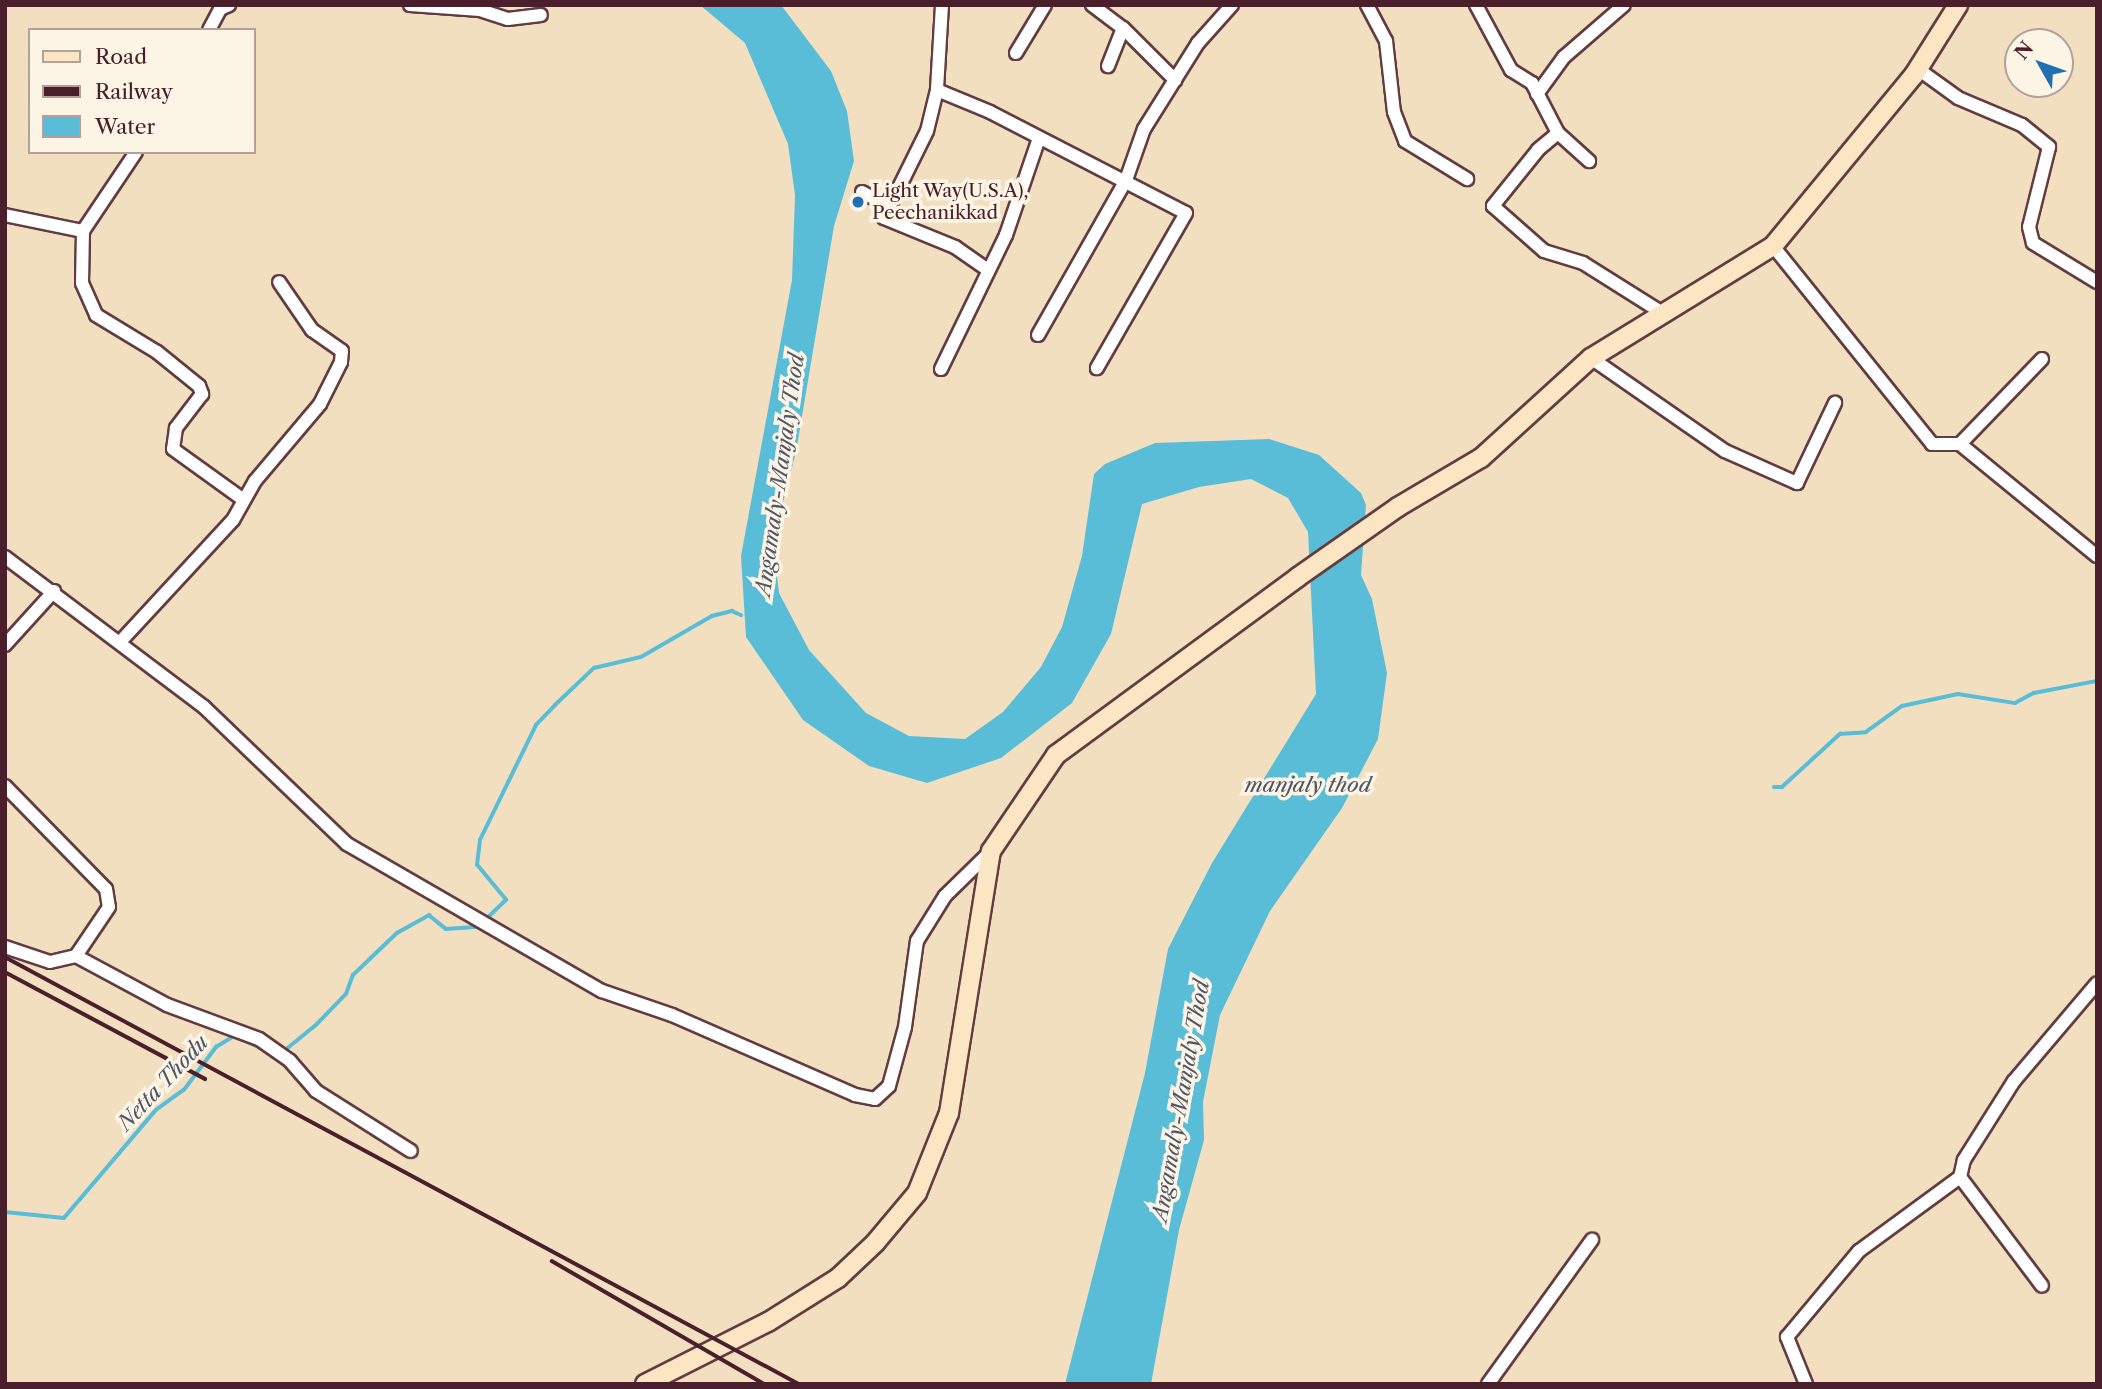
<!DOCTYPE html>
<html>
<head>
<meta charset="utf-8">
<style>
	body { margin:0 }
	#map { position:relative; width:2102px; height:1389px; overflow:hidden; background:#f2dfc0; font-family:"Libre Caslon Text",serif }
	div>[style] { position:absolute }
	.water>* { inset:0; background:#59bdd8 }
	.stream>* { height:3.5px; margin:-1.75px; padding:0 1.75px; transform-origin:1.75px; border-radius:1.75px; background:#59bdd8 }
	.roads { filter:drop-shadow(2px 0 #633c41) drop-shadow(-2px 0 #633c41) drop-shadow(0 2px #633c41) drop-shadow(0 -2px #633c41) }
	.street>* { height:12px; margin:-6px; padding:0 6px; transform-origin:6px; border-radius:6px; background:#fff }
	.secondary>* { height:18px; margin:-9px; padding:0 9px; transform-origin:9px; border-radius:9px; background:#fbe6c4 }
	.rail>* { height:3.5px; margin:-1.75px; padding:0 1.75px; transform-origin:1.75px; border-radius:1.75px; background:#4a1f2b }
	.dots>* { width:19px; height:19px; translate:-50% -50%; box-sizing:border-box; border:4px solid #fcf5e5; border-radius:50% }
	span { translate:-50% -50%; white-space:nowrap; text-align:center; line-height:1.15; -webkit-text-stroke:7px #fcf5e5; paint-order:stroke }
	.poi-label { font-size:19px; color:#4a1f2b }
	.left { translate:0 -50%; text-align:left }
	.water-label { font-size:21px; color:#4f5668; font-style:italic }
	.frame { position:absolute; inset:0; border:7px solid #4a1f2b; pointer-events:none }
	.legend { position:absolute; left:28px; top:28px; width:228px; height:126px; box-sizing:border-box; background:#fcf5e5; border:2px solid #b59f9b; margin:0; padding:9px 12px; list-style:none; font-size:21px; color:#4a1f2b }
	.legend li { display:flex; align-items:center; gap:14px; height:35px }
	.legend b { width:35px; border:2px solid #b59f9b }
	.north { position:absolute; left:2004px; top:28px; width:70px; height:70px; box-sizing:border-box; background:#fcf5e5; border:2px solid #b59f9b; border-radius:50%; rotate:310deg; font-size:19px; font-weight:700; line-height:28px; text-align:center; color:#4a1f2b }
	.north::after { content:''; display:block; margin:auto; width:24px; height:32px; background:#1f6fb2; clip-path:polygon(50% 0,100% 100%,50% 72%,0 100%) }
</style>
</head>
<body>
<div id="map">
	<div class="water">
		<i style="clip-path:polygon(700px 5px,781px 5px,831px 71px,847px 111px,854px 161px,834px 226px,796px 452px,773px 541px,779px 593px,809px 650px,866px 713px,909px 736px,965px 739px,1003px 712px,1041px 667px,1062px 627px,1082px 556px,1094px 474px,1105px 464px,1155px 443px,1269px 439px,1319px 455px,1361px 493px,1366px 505px,1361px 575px,1372px 599px,1387px 673px,1378px 739px,1342px 808px,1270px 911px,1220px 1015px,1203px 1102px,1204px 1140px,1179px 1230px,1151px 1384px,1065px 1384px,1145px 1073px,1168px 949px,1212px 863px,1316px 694px,1308px 532px,1288px 498px,1251px 479px,1199px 487px,1142px 504px,1111px 634px,1072px 703px,1001px 758px,927px 783px,869px 766px,803px 720px,746px 637px,741px 556px,792px 280px,795px 195px,788px 144px,745px 43px)"></i>
	</div>
	<div class="stream">
		<i style="left:1774px;top:787px;width:8px"></i>
		<i style="left:1782px;top:787px;width:79px;rotate:-42.4deg"></i>
		<i style="left:1840px;top:734px;width:26px;rotate:-4deg"></i>
		<i style="left:1866px;top:732px;width:44px;rotate:-35.8deg"></i>
		<i style="left:1902px;top:706px;width:57px;rotate:-12.1deg"></i>
		<i style="left:1958px;top:694px;width:58px;rotate:9deg"></i>
		<i style="left:2015px;top:703px;width:21px;rotate:-28deg"></i>
		<i style="left:2034px;top:693px;width:64px;rotate:-10.8deg"></i>
		<i style="left:284px;top:1051px;width:41px;rotate:-39.1deg"></i>
		<i style="left:316px;top:1025px;width:43px;rotate:-45.9deg"></i>
		<i style="left:346px;top:994px;width:20px;rotate:-70deg"></i>
		<i style="left:353px;top:975px;width:61px;rotate:-43.7deg"></i>
		<i style="left:397px;top:933px;width:37px;rotate:-29deg"></i>
		<i style="left:429px;top:915px;width:22px;rotate:39deg"></i>
		<i style="left:446px;top:929px;width:32px;rotate:-4deg"></i>
		<i style="left:478px;top:927px;width:39px;rotate:-44deg"></i>
		<i style="left:506px;top:900px;width:45px;rotate:-129.6deg"></i>
		<i style="left:477px;top:865px;width:25px;rotate:-83deg"></i>
		<i style="left:480px;top:840px;width:128px;rotate:-64deg"></i>
		<i style="left:536px;top:725px;width:28px;rotate:-46deg"></i>
		<i style="left:555px;top:705px;width:54px;rotate:-43.5deg"></i>
		<i style="left:594px;top:668px;width:48px;rotate:-13.2deg"></i>
		<i style="left:641px;top:657px;width:82px;rotate:-30deg"></i>
		<i style="left:712px;top:616px;width:21px;rotate:-14deg"></i>
		<i style="left:732px;top:611px;width:10px;rotate:24deg"></i>
		<i style="left:5px;top:1212px;width:59px;rotate:5.8deg"></i>
		<i style="left:64px;top:1218px;width:142px;rotate:-49.6deg"></i>
		<i style="left:156px;top:1110px;width:34px;rotate:-36deg"></i>
		<i style="left:184px;top:1090px;width:54px;rotate:-53.3deg"></i>
		<i style="left:216px;top:1047px;width:21px;rotate:-31deg"></i>
		<i style="left:234px;top:1036px;width:43px;rotate:23.6deg"></i>
	</div>
	<div class="roads">
		<div class="street">
			<i style="left:410px;top:5px;width:70px;rotate:4.1deg"></i>
			<i style="left:480px;top:10px;width:29px;rotate:18deg"></i>
			<i style="left:508px;top:19px;width:33px;rotate:-7deg"></i>
			<i style="left:942px;top:5px;width:85px;rotate:93.4deg"></i>
			<i style="left:937px;top:90px;width:42px;rotate:103.7deg"></i>
			<i style="left:927px;top:131px;width:97px;rotate:116.3deg"></i>
			<i style="left:884px;top:218px;width:77px;rotate:22.2deg"></i>
			<i style="left:955px;top:247px;width:40px;rotate:34.9deg"></i>
			<i style="left:1092px;top:5px;width:39px;rotate:37deg"></i>
			<i style="left:1123px;top:28px;width:41px;rotate:111.5deg"></i>
			<i style="left:1367px;top:5px;width:41px;rotate:62.2deg"></i>
			<i style="left:1386px;top:41px;width:71px;rotate:83.6deg"></i>
			<i style="left:1394px;top:112px;width:31px;rotate:69deg"></i>
			<i style="left:1405px;top:141px;width:73px;rotate:31.5deg"></i>
			<i style="left:1476px;top:5px;width:74px;rotate:61.7deg"></i>
			<i style="left:1511px;top:70px;width:25px;rotate:32deg"></i>
			<i style="left:1532px;top:83px;width:56px;rotate:62.5deg"></i>
			<i style="left:1558px;top:133px;width:42px;rotate:42.1deg"></i>
			<i style="left:1123px;top:28px;width:74px;rotate:45deg"></i>
			<i style="left:209px;top:30px;width:24px;rotate:-62deg"></i>
			<i style="left:220px;top:9px;width:10px;rotate:-24deg"></i>
			<i style="left:1016px;top:53px;width:56px;rotate:-58.9deg"></i>
			<i style="left:1918px;top:69px;width:49px;rotate:35.9deg"></i>
			<i style="left:1958px;top:98px;width:69px;rotate:22.9deg"></i>
			<i style="left:2022px;top:125px;width:35px;rotate:39deg"></i>
			<i style="left:2049px;top:147px;width:82px;rotate:104deg"></i>
			<i style="left:2029px;top:227px;width:16px;rotate:76deg"></i>
			<i style="left:2033px;top:243px;width:75px;rotate:31.4deg"></i>
			<i style="left:937px;top:90px;width:57px;rotate:22.5deg"></i>
			<i style="left:990px;top:112px;width:220px;rotate:27.3deg"></i>
			<i style="left:1186px;top:213px;width:179px;rotate:119.9deg"></i>
			<i style="left:1537px;top:94px;width:46px;rotate:-53.9deg"></i>
			<i style="left:1564px;top:57px;width:79px;rotate:-40.9deg"></i>
			<i style="left:1558px;top:133px;width:26px;rotate:140deg"></i>
			<i style="left:1538px;top:150px;width:72px;rotate:128.8deg"></i>
			<i style="left:1493px;top:206px;width:68px;rotate:41.4deg"></i>
			<i style="left:1544px;top:251px;width:41px;rotate:17.1deg"></i>
			<i style="left:1583px;top:263px;width:96px;rotate:32.2deg"></i>
			<i style="left:136px;top:152px;width:95px;rotate:123.9deg"></i>
			<i style="left:83px;top:231px;width:52px;rotate:91.1deg"></i>
			<i style="left:82px;top:283px;width:35px;rotate:66deg"></i>
			<i style="left:96px;top:315px;width:71px;rotate:31.2deg"></i>
			<i style="left:157px;top:352px;width:54px;rotate:39deg"></i>
			<i style="left:199px;top:386px;width:9px;rotate:69deg"></i>
			<i style="left:202px;top:394px;width:43px;rotate:127.4deg"></i>
			<i style="left:176px;top:428px;width:21px;rotate:98deg"></i>
			<i style="left:173px;top:449px;width:87px;rotate:35.7deg"></i>
			<i style="left:862px;top:192px;width:32px;rotate:28deg"></i>
			<i style="left:5px;top:215px;width:80px;rotate:11.6deg"></i>
			<i style="left:1773px;top:246px;width:254px;rotate:51.2deg"></i>
			<i style="left:1932px;top:444px;width:28px"></i>
			<i style="left:1960px;top:444px;width:177px;rotate:39.3deg"></i>
			<i style="left:1038px;top:335px;width:178px;rotate:-60.4deg"></i>
			<i style="left:1126px;top:180px;width:54px;rotate:-70.6deg"></i>
			<i style="left:1144px;top:129px;width:102px;rotate:-57.9deg"></i>
			<i style="left:1198px;top:43px;width:51px;rotate:-48.2deg"></i>
			<i style="left:1591px;top:358px;width:163px;rotate:34.8deg"></i>
			<i style="left:1725px;top:451px;width:79px;rotate:24deg"></i>
			<i style="left:1797px;top:483px;width:89px;rotate:-64.6deg"></i>
			<i style="left:941px;top:369px;width:149px;rotate:-64.1deg"></i>
			<i style="left:1006px;top:235px;width:102px;rotate:-71.2deg"></i>
			<i style="left:1960px;top:444px;width:118px;rotate:-46deg"></i>
			<i style="left:5px;top:557px;width:249px;rotate:37deg"></i>
			<i style="left:204px;top:707px;width:198px;rotate:43.8deg"></i>
			<i style="left:347px;top:844px;width:294px;rotate:30deg"></i>
			<i style="left:602px;top:991px;width:74px;rotate:18.9deg"></i>
			<i style="left:672px;top:1015px;width:200px;rotate:23.6deg"></i>
			<i style="left:855px;top:1095px;width:20px;rotate:11deg"></i>
			<i style="left:875px;top:1099px;width:19px;rotate:-43deg"></i>
			<i style="left:889px;top:1086px;width:61px;rotate:-74.8deg"></i>
			<i style="left:905px;top:1027px;width:87px;rotate:-82.1deg"></i>
			<i style="left:917px;top:941px;width:53px;rotate:-58.1deg"></i>
			<i style="left:945px;top:896px;width:64px;rotate:-44.4deg"></i>
			<i style="left:120px;top:642px;width:166px;rotate:-47.2deg"></i>
			<i style="left:233px;top:520px;width:45px;rotate:-60.6deg"></i>
			<i style="left:255px;top:481px;width:101px;rotate:-49.8deg"></i>
			<i style="left:320px;top:404px;width:47px;rotate:-63.4deg"></i>
			<i style="left:341px;top:362px;width:11px;rotate:-85deg"></i>
			<i style="left:342px;top:351px;width:37px;rotate:-145deg"></i>
			<i style="left:312px;top:330px;width:58px;rotate:-124.5deg"></i>
			<i style="left:5px;top:645px;width:73px;rotate:-47.8deg"></i>
			<i style="left:5px;top:786px;width:144px;rotate:45.6deg"></i>
			<i style="left:106px;top:889px;width:18px;rotate:81deg"></i>
			<i style="left:109px;top:907px;width:59px;rotate:124deg"></i>
			<i style="left:5px;top:947px;width:47px;rotate:18.4deg"></i>
			<i style="left:50px;top:962px;width:27px;rotate:-13deg"></i>
			<i style="left:76px;top:956px;width:103px;rotate:28.3deg"></i>
			<i style="left:167px;top:1005px;width:98px;rotate:20.3deg"></i>
			<i style="left:259px;top:1039px;width:38px;rotate:35deg"></i>
			<i style="left:290px;top:1061px;width:40px;rotate:49deg"></i>
			<i style="left:316px;top:1091px;width:112px;rotate:32.3deg"></i>
			<i style="left:1960px;top:1177px;width:136px;rotate:53deg"></i>
			<i style="left:1488px;top:1384px;width:178px;rotate:-54.2deg"></i>
			<i style="left:1806px;top:1384px;width:51px;rotate:-112deg"></i>
			<i style="left:1787px;top:1337px;width:112px;rotate:-50.1deg"></i>
			<i style="left:1859px;top:1251px;width:125px;rotate:-36.2deg"></i>
			<i style="left:1960px;top:1177px;width:17px;rotate:-77deg"></i>
			<i style="left:1964px;top:1160px;width:93px;rotate:-57.7deg"></i>
			<i style="left:2014px;top:1081px;width:128px;rotate:-49.7deg"></i>
		</div>
		<div class="secondary">
			<i style="left:645px;top:1384px;width:138px;rotate:-26.8deg"></i>
			<i style="left:768px;top:1322px;width:83px;rotate:-32.2deg"></i>
			<i style="left:838px;top:1278px;width:51px;rotate:-43.4deg"></i>
			<i style="left:875px;top:1243px;width:65px;rotate:-50deg"></i>
			<i style="left:917px;top:1193px;width:86px;rotate:-68.2deg"></i>
			<i style="left:949px;top:1113px;width:265px;rotate:-80.9deg"></i>
			<i style="left:991px;top:851px;width:116px;rotate:-55.9deg"></i>
			<i style="left:1056px;top:755px;width:300px;rotate:-36.3deg"></i>
			<i style="left:1298px;top:577px;width:122px;rotate:-35deg"></i>
			<i style="left:1398px;top:507px;width:96px;rotate:-30.6deg"></i>
			<i style="left:1481px;top:458px;width:149px;rotate:-42.3deg"></i>
			<i style="left:1591px;top:358px;width:214px;rotate:-31.6deg"></i>
			<i style="left:1773px;top:246px;width:222px;rotate:-50.5deg"></i>
			<i style="left:1914px;top:75px;width:83px;rotate:-57.8deg"></i>
		</div>
	</div>
	<div class="rail">
		<i style="left:5px;top:957px;width:902px;rotate:28.27deg"></i>
		<i style="left:5px;top:972px;width:227px;rotate:28.1deg"></i>
		<i style="left:552px;top:1261px;width:245px;rotate:30.1deg"></i>
	</div>
	<div class="dots">
		<i style="left:858px;top:202px;background:#1f6fb2"></i>
	</div>
	<div class="poi-label">
		<span class="left" style="left:872px;top:202px">Light Way(U.S.A),<br>Peechanikkad</span>
	</div>
	<div class="water-label">
		<span style="left:780px;top:475px;rotate:-82deg">Angamaly-Manjaly Thod</span>
		<span style="left:1308px;top:785px">manjaly thod</span>
		<span style="left:163px;top:1083px;rotate:-47deg">Netta Thodu</span>
		<span style="left:1181px;top:1101px;rotate:-80deg">Angamaly-Manjaly Thod</span>
	</div>
	<div class="frame"></div>
	<ul class="legend">
	<li><b style="height:9px;background:#fbe6c4"></b>Road</li>
	<li><b style="height:9px;background:#4a1f2b"></b>Railway</li>
	<li><b style="height:19px;background:#59bdd8"></b>Water</li>
	</ul>
	<div class="north">N</div>
</div>
</body>
</html>
